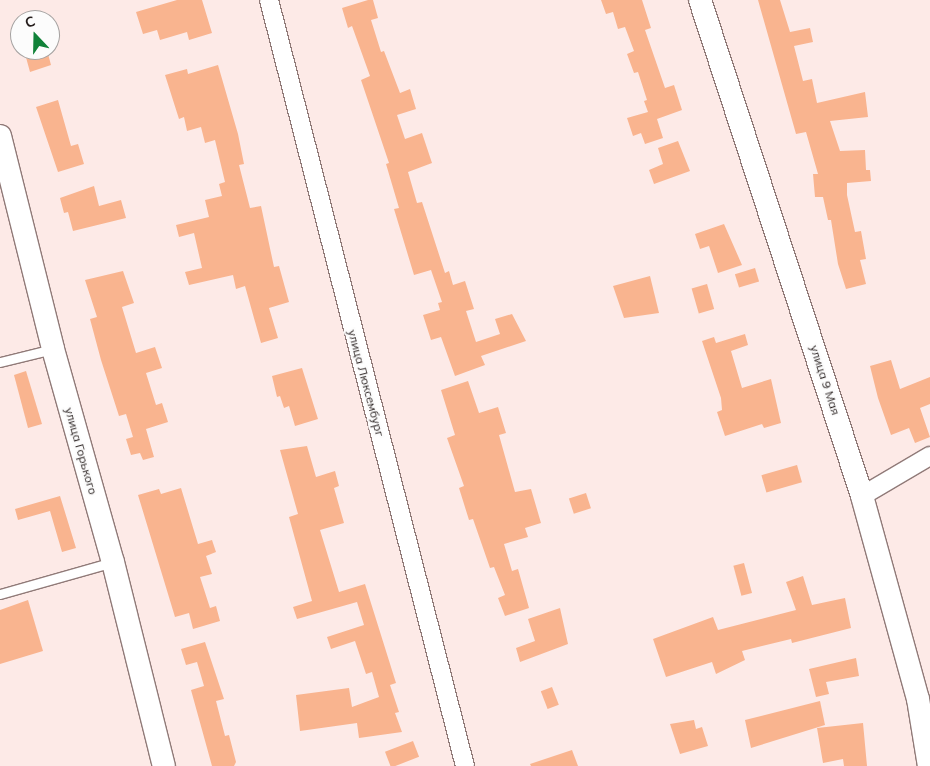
<!DOCTYPE html>
<html>
<head>
<meta charset="utf-8">
<style>
	body { margin:0 }
	#map { position:relative; width:930px; height:766px; overflow:hidden; background:#fdeae7; font-family:Mulish,sans-serif }
	div>[style] { position:absolute }
	.building>* { inset:0; background:#f9b48f; transform-origin:0 0 }
	.roads { filter:drop-shadow(1px 0 #907a78) drop-shadow(-1px 0 #907a78) drop-shadow(0 1px #907a78) drop-shadow(0 -1px #907a78) }
	.service>* { height:9px; margin:-4.5px; padding:0 4.5px; transform-origin:4.5px; border-radius:4.5px; background:#fff }
	.minor>* { height:18px; margin:-9px; padding:0 9px; transform-origin:9px; border-radius:9px; background:#fff }
	.tertiary>* { height:22px; margin:-11px; padding:0 11px; transform-origin:11px; border-radius:11px; background:#fff }
	span { translate:-50% -50%; white-space:nowrap; text-align:center; line-height:1.15; -webkit-text-stroke:4px #fcfcfc; paint-order:stroke }
	.street-label { font-size:12px; color:#251d1c }
	.north { position:absolute; left:10px; top:10px; width:50px; height:50px; box-sizing:border-box; background:#fcfcfc; border:1px solid #a6a3a2; border-radius:50%; rotate:339deg; font-size:14px; font-weight:700; line-height:20px; text-align:center; color:#251d1c }
	.north::after { content:''; display:block; margin:auto; width:18px; height:22px; background:#118239; clip-path:polygon(50% 0,100% 100%,50% 72%,0 100%) }
</style>
</head>
<body>
<div id="map">
	<div class="building">
		<i style="clip-path:polygon(177px 0,202px 0,212px 33px,189px 40px,187px 32px,160px 40px,157px 30px,143px 34px,136px 12px)"></i>
		<i style="clip-path:polygon(368px 0,373px 0,378px 18px,371px 20px,381px 52px,384px 51px,400px 93px,410px 89px,416px 109px,397px 115px,405px 139px,422px 133px,432px 163px,408px 172px,417px 203px,422px 202px,445px 273px,449px 271px,453px 285px,465px 281px,474px 309px,466px 311px,476px 342px,500px 334px,495px 319px,512px 314px,526px 341px,481px 356px,485px 365px,455px 376px,441px 337px,431px 340px,423px 315px,440px 310px,438px 303px,442px 302px,431px 270px,414px 275px,394px 209px,399px 208px,386px 164px,389px 163px,361px 80px,370px 76px,352px 26px,348px 28px,342px 8px)"></i>
		<i style="clip-path:polygon(601px 0,642px 0,651px 28px,645px 30px,665px 88px,674px 85px,682px 110px,657px 119px,663px 138px,645px 144px,641px 133px,633px 136px,627px 118px,648px 112px,644px 101px,647px 100px,638px 72px,634px 73px,627px 54px,634px 51px,625px 27px,618px 29px,613px 12px,606px 14px)"></i>
		<i style="clip-path:polygon(758px 0,780px 0,790px 32px,810px 28px,813px 42px,794px 46px,803px 81px,812px 79px,817px 103px,865px 92px,868px 117px,830px 121px,840px 151px,865px 150px,866px 170px,870px 170px,871px 181px,847px 183px,847px 195px,855px 232px,861px 231px,866px 259px,860px 260px,866px 284px,846px 289px,838px 264px,831px 220px,828px 220px,823px 197px,815px 197px,813px 174px,818px 174px,806px 132px,796px 134px)"></i>
		<i style="clip-path:polygon(24px 50px,47px 50px,51px 65px,30px 72px)"></i>
		<i style="clip-path:polygon(218px 65px,238px 134px,244px 164px,239px 165px,250px 208px,261px 206px,274px 267px,279px 266px,289px 302px,269px 308px,278px 338px,261px 343px,245px 286px,236px 289px,233px 275px,189px 285px,185px 272px,202px 268px,194px 233px,179px 237px,176px 225px,209px 217px,205px 200px,222px 196px,219px 184px,225px 182px,215px 140px,205px 143px,201px 127px,187px 131px,184px 117px,179px 119px,165px 75px,187px 69px,188px 74px)"></i>
		<i style="clip-path:polygon(58px 100px,71px 146px,78px 144px,84px 164px,58px 172px,36px 107px)"></i>
		<i style="clip-path:polygon(678px 141px,690px 171px,654px 184px,649px 170px,663px 164px,658px 148px)"></i>
		<i style="clip-path:polygon(94px 186px,99px 206px,121px 200px,126px 218px,73px 231px,68px 212px,64px 213px,60px 198px)"></i>
		<i style="clip-path:polygon(724px 224px,742px 265px,718px 273px,709px 246px,700px 249px,695px 234px)"></i>
		<i style="left:755px;top:268px;width:14px;height:21px;rotate:73deg"></i>
		<i style="clip-path:polygon(123px 271px,134px 303px,122px 307px,136px 353px,155px 347px,162px 368px,146px 373px,156px 405px,162px 403px,168px 422px,146px 429px,154px 457px,143px 460px,140px 453px,131px 455px,126px 439px,133px 437px,126px 414px,119px 416px,101px 360px,90px 319px,97px 317px,85px 280px)"></i>
		<i style="clip-path:polygon(650px 276px,659px 313px,624px 318px,613px 286px)"></i>
		<i style="left:707px;top:284px;width:26px;height:16px;rotate:74deg"></i>
		<i style="clip-path:polygon(745px 334px,748px 345px,731px 351px,742px 388px,771px 379px,781px 423px,764px 428px,762px 424px,725px 436px,717px 412px,722px 410px,721px 398px,702px 341px,714px 337px,716px 343px)"></i>
		<i style="clip-path:polygon(891px 360px,900px 389px,930px 377px,930px 404px,920px 408px,930px 437px,915px 443px,909px 428px,891px 435px,878px 398px,870px 366px)"></i>
		<i style="clip-path:polygon(302px 368px,318px 419px,295px 426px,289px 406px,284px 408px,280px 396px,277px 397px,272px 376px)"></i>
		<i style="clip-path:polygon(26px 371px,42px 424px,28px 428px,14px 375px)"></i>
		<i style="clip-path:polygon(468px 381px,479px 413px,498px 407px,506px 433px,499px 435px,515px 492px,531px 489px,541px 523px,525px 528px,528px 537px,504px 544px,512px 571px,518px 569px,529px 608px,505px 616px,498px 598px,505px 595px,494px 567px,490px 568px,473px 519px,469px 520px,459px 488px,464px 486px,447px 438px,455px 435px,441px 390px)"></i>
		<i style="clip-path:polygon(307px 446px,316px 477px,335px 471px,339px 486px,334px 488px,344px 523px,320px 530px,339px 592px,365px 584px,396px 683px,390px 685px,399px 712px,395px 713px,402px 732px,359px 738px,357px 723px,300px 731px,296px 695px,349px 688px,352px 707px,379px 697px,372px 672px,366px 674px,355px 641px,331px 649px,327px 637px,364px 625px,357px 602px,297px 619px,293px 607px,312px 601px,289px 517px,298px 514px,280px 450px)"></i>
		<i style="left:797px;top:465px;width:18px;height:37px;rotate:74deg"></i>
		<i style="clip-path:polygon(181px 488px,198px 544px,212px 540px,216px 552px,206px 556px,212px 574px,200px 577px,210px 608px,216px 606px,220px 621px,193px 629px,189px 613px,175px 617px,138px 495px,159px 489px,161px 494px)"></i>
		<i style="left:586px;top:493px;width:16px;height:18px;rotate:72deg"></i>
		<i style="clip-path:polygon(60px 496px,76px 548px,62px 552px,50px 511px,18px 520px,15px 509px)"></i>
		<i style="left:744px;top:563px;width:31px;height:11px;rotate:75deg"></i>
		<i style="clip-path:polygon(803px 576px,812px 605px,845px 598px,851px 628px,792px 643px,791px 639px,742px 651px,745px 660px,716px 674px,712px 662px,666px 677px,653px 639px,713px 617px,718px 630px,796px 610px,786px 582px)"></i>
		<i style="clip-path:polygon(28px 600px,43px 651px,0 664px,0 610px)"></i>
		<i style="clip-path:polygon(560px 608px,568px 644px,520px 662px,516px 648px,535px 641px,528px 619px)"></i>
		<i style="clip-path:polygon(205px 642px,224px 699px,216px 701px,225px 736px,229px 735px,236px 762px,234px 766px,212px 766px,191px 690px,204px 686px,197px 662px,186px 665px,181px 649px)"></i>
		<i style="clip-path:polygon(856px 658px,859px 676px,826px 682px,829px 694px,816px 697px,809px 669px)"></i>
		<i style="left:552px;top:687px;width:19px;height:12px;rotate:69deg"></i>
		<i style="clip-path:polygon(820px 701px,825px 725px,751px 748px,745px 720px)"></i>
		<i style="clip-path:polygon(694px 720px,696px 729px,702px 727px,708px 746px,680px 754px,670px 724px)"></i>
		<i style="clip-path:polygon(863px 723px,867px 766px,844px 766px,843px 759px,823px 763px,817px 728px)"></i>
		<i style="left:413px;top:741px;width:17px;height:30px;rotate:69deg"></i>
		<i style="clip-path:polygon(572px 750px,578px 766px,531px 766px,530px 764px)"></i>
	</div>
	<div class="roads">
		<div class="service">
			<i style="left:0;top:362px;width:55px;rotate:-13.8deg"></i>
			<i style="left:0;top:594px;width:117px;rotate:-15.8deg"></i>
		</div>
		<div class="minor">
			<i style="left:269px;top:0;width:791px;rotate:75.65deg"></i>
			<i style="left:862px;top:496px;width:79px;rotate:-30.5deg"></i>
		</div>
		<div class="tertiary">
			<i style="left:700px;top:0;width:522px;rotate:71.91deg"></i>
			<i style="left:862px;top:496px;width:211px;rotate:74.6deg"></i>
			<i style="left:918px;top:699px;width:68px;rotate:80.7deg"></i>
			<i style="left:0;top:136px;width:219px;rotate:76deg"></i>
			<i style="left:53px;top:349px;width:221px;rotate:74.3deg"></i>
			<i style="left:113px;top:562px;width:210px;rotate:76deg"></i>
		</div>
	</div>
	<div class="street-label">
		<span style="left:825px;top:380px;rotate:72deg">улица 9 Мая</span>
		<span style="left:366px;top:383px;rotate:75deg">улица Люксембург</span>
		<span style="left:81px;top:451px;rotate:74deg">улица Горького</span>
	</div>
	<div class="north">С</div>
</div>
</body>
</html>
